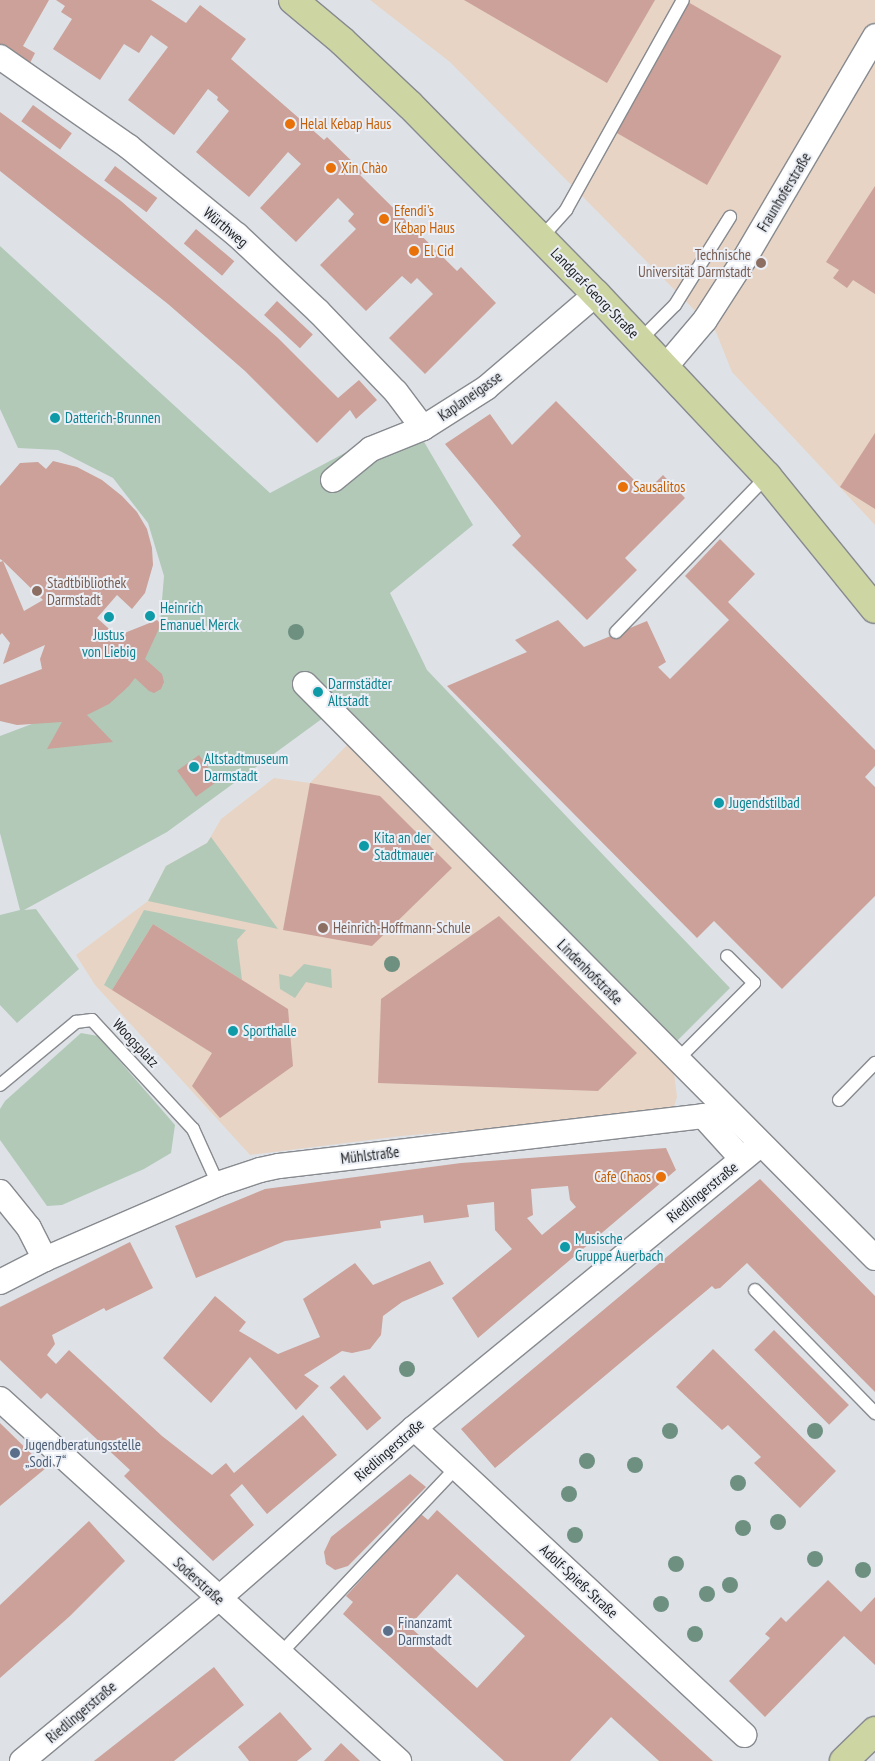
<!DOCTYPE html>
<html>
<head>
<meta charset="utf-8">
<style>
	body { margin:0 }
	#map { position:relative; width:875px; height:1761px; overflow:hidden; background:#dee2e7; font-family:"PT Sans Narrow",sans-serif }
	div>[style] { position:absolute }
	.education>* { inset:0; background:#e7d4c5 }
	.green>* { inset:0; background:#b2c9b8 }
	.building>* { inset:0; background:#cba199; transform-origin:0 0 }
	.roads { filter:drop-shadow(1px 0 #878a8f) drop-shadow(-1px 0 #878a8f) drop-shadow(0 1px #878a8f) drop-shadow(0 -1px #878a8f) }
	.lane>* { height:12px; margin:-6px; padding:0 6px; transform-origin:6px; border-radius:6px; background:#fff }
	.street>* { height:24px; margin:-12px; padding:0 12px; transform-origin:12px; border-radius:12px; background:#fff }
	.primary>* { height:28px; margin:-14px; padding:0 14px; transform-origin:14px; border-radius:14px; background:#cdd5a3 }
	.trees>* { width:16px; height:16px; margin:-8px; border-radius:50%; background:#6e9080 }
	.dots>* { width:14px; height:14px; translate:-50% -50%; box-sizing:border-box; border:2px solid #ebeff5; border-radius:50% }
	span { translate:-50% -50%; white-space:nowrap; text-align:center; line-height:1.15; -webkit-text-stroke:4px #ebeff5; paint-order:stroke }
	.food-label { font-size:15px; color:#c56008 }
	.left { translate:0 -50%; text-align:left }
	.right { translate:-100% -50%; text-align:right }
	.street-label { font-size:15px; color:#1e1f21 }
	.education-label { font-size:15px; color:#785e54 }
	.culture-label { font-size:15px; color:#0d838f }
	.service-label { font-size:15px; color:#4e5e75 }
</style>
</head>
<body>
<div id="map">
	<div class="education">
		<i style="clip-path:polygon(370px 0,875px 0,875px 525px,732px 372px,716px 332px,450px 62px)"></i>
		<i style="clip-path:polygon(351px 741px,674px 1072px,677px 1097px,672px 1113px,401px 1136px,250px 1155px,95px 985px,76px 955px,148px 901px,166px 866px,207px 843px,221px 819px,274px 778px,310px 783px)"></i>
	</div>
	<div class="green">
		<i style="clip-path:polygon(0 246px,270px 493px,410px 418px,473px 525px,390px 593px,427px 670px,730px 988px,676px 1042px,334px 710px,167px 832px,24px 910px,36px 909px,79px 969px,17px 1023px,0 1005px,0 915px,20px 910px,0 833px,0 736px,127px 688px,160px 624px,164px 576px,148px 523px,113px 478px,58px 450px,18px 448px,0 409px)"></i>
		<i style="clip-path:polygon(211px 837px,278px 929px,148px 901px,166px 866px,207px 843px)"></i>
		<i style="clip-path:polygon(144px 910px,246px 930px,237px 940px,242px 980px,153px 924px,112px 990px,104px 985px)"></i>
		<i style="clip-path:polygon(304px 964px,331px 969px,332px 988px,306px 982px,295px 998px,280px 989px,279px 974px,291px 977px)"></i>
		<i style="clip-path:polygon(81px 1033px,98px 1036px,175px 1125px,171px 1153px,144px 1169px,62px 1205px,47px 1206px,0 1140px,0 1109px,5px 1101px)"></i>
	</div>
	<div class="building">
		<i style="clip-path:polygon(0 0,49px 0,23px 46px,35px 53px,30px 63px,0 46px)"></i>
		<i style="clip-path:polygon(56px 0,151px 0,186px 23px,200px 5px,246px 39px,231px 59px,324px 140px,327px 137px,363px 172px,360px 175px,457px 271px,461px 267px,496px 303px,425px 374px,389px 338px,433px 294px,417px 278px,411px 284px,402px 276px,366px 311px,320px 265px,356px 229px,348px 221px,354px 214px,338px 198px,296px 242px,260px 208px,301px 164px,288px 152px,249px 197px,196px 152px,229px 111px,217px 100px,218px 97px,208px 89px,174px 135px,128px 100px,168px 47px,151px 35px,139px 53px,124px 44px,100px 80px,53px 49px,72px 19px,61px 12px,65px 6px)"></i>
		<i style="clip-path:polygon(464px 0,655px 0,607px 83px)"></i>
		<i style="left:688px;top:2px;width:108px;height:149px;rotate:30deg"></i>
		<i style="left:33px;top:105px;width:48px;height:20px;rotate:36deg"></i>
		<i style="clip-path:polygon(0 112px,121px 201px,278px 338px,338px 398px,359px 380px,377px 400px,356px 419px,350px 410px,317px 443px,245px 371px,168px 304px,0 171px)"></i>
		<i style="left:115px;top:166px;width:53px;height:18px;rotate:37deg"></i>
		<i style="clip-path:polygon(875px 186px,875px 294px,853px 280px,847px 288px,833px 278px,839px 270px,826px 262px)"></i>
		<i style="left:196px;top:229px;width:50px;height:19px;rotate:40deg"></i>
		<i style="left:277px;top:301px;width:49px;height:19px;rotate:43deg"></i>
		<i style="clip-path:polygon(556px 401px,646px 492px,663px 475px,685px 498px,625px 558px,637px 570px,587px 620px,512px 545px,521px 536px,445px 444px,490px 414px,512px 445px)"></i>
		<i style="clip-path:polygon(875px 433px,875px 509px,840px 487px)"></i>
		<i style="clip-path:polygon(evenodd,53px 461px,77px 467px,102px 480px,122px 496px,137px 512px,147px 529px,152px 548px,153px 565px,145px 593px,132px 609px,117px 595px,97px 618px,117px 636px,157px 620px,161px 624px,145px 659px,162px 674px,164px 682px,161px 689px,154px 693px,149px 691px,135px 678px,128px 687px,109px 704px,87px 715px,113px 742px,47px 749px,62px 722px,17px 725px,0 721px,0 685px,42px 669px,40px 659px,45px 645px,3px 664px,10px 643px,2px 633px,0 635px,0 562px,3px 561px,0 559px,0 486px,20px 463px,38px 462px,46px 469px,53px 461px,3px 561px,43px 600px,24px 611px,3px 561px)"></i>
		<i style="clip-path:polygon(720px 539px,755px 574px,728px 602px,875px 750px,875px 766px,865px 777px,875px 787px,875px 896px,782px 989px,714px 921px,697px 938px,447px 686px,527px 652px,515px 640px,558px 620px,584px 647px,647px 621px,666px 662px,658px 667px,670px 679px,729px 620px,685px 576px)"></i>
		<i style="left:199px;top:755px;width:32px;height:27px;rotate:54deg"></i>
		<i style="clip-path:polygon(310px 783px,380px 796px,452px 868px,372px 946px,283px 930px)"></i>
		<i style="clip-path:polygon(499px 916px,637px 1053px,598px 1091px,378px 1083px,381px 999px)"></i>
		<i style="clip-path:polygon(153px 924px,288px 1009px,293px 1066px,220px 1118px,192px 1086px,212px 1053px,112px 990px)"></i>
		<i style="clip-path:polygon(evenodd,666px 1148px,676px 1170px,478px 1338px,452px 1298px,512px 1249px,495px 1230px,494px 1202px,467px 1205px,469px 1217px,424px 1223px,423px 1215px,380px 1221px,381px 1228px,285px 1241px,196px 1278px,175px 1226px,265px 1189px,461px 1163px,666px 1148px,568px 1186px,570px 1200px,576px 1207px,542px 1235px,527px 1218px,533px 1215px,531px 1189px,568px 1186px)"></i>
		<i style="clip-path:polygon(760px 1179px,875px 1296px,875px 1392px,747px 1263px,720px 1288px,715px 1289px,712px 1286px,495px 1468px,461px 1429px)"></i>
		<i style="clip-path:polygon(130px 1242px,153px 1288px,106px 1311px,104px 1308px,52px 1335px,55px 1344px,47px 1355px,56px 1364px,69px 1350px,162px 1436px,212px 1475px,226px 1463px,234px 1473px,303px 1415px,337px 1455px,267px 1514px,242px 1484px,230px 1495px,254px 1525px,213px 1561px,124px 1476px,130px 1470px,47px 1393px,41px 1399px,0 1360px,0 1307px)"></i>
		<i style="clip-path:polygon(430px 1261px,444px 1284px,402px 1302px,383px 1316px,381px 1335px,370px 1349px,352px 1353px,342px 1351px,304px 1375px,319px 1386px,296px 1410px,250px 1357px,211px 1403px,163px 1358px,215px 1296px,246px 1322px,239px 1331px,278px 1354px,320px 1337px,303px 1299px,355px 1263px,373px 1285px)"></i>
		<i style="left:774px;top:1330px;width:106px;height:28px;rotate:45deg"></i>
		<i style="clip-path:polygon(713px 1349px,836px 1471px,800px 1508px,754px 1463px,761px 1457px,728px 1425px,722px 1430px,676px 1387px)"></i>
		<i style="left:344px;top:1375px;width:57px;height:19px;rotate:49deg"></i>
		<i style="clip-path:polygon(0 1423px,46px 1468px,0 1506px)"></i>
		<i style="clip-path:polygon(410px 1474px,426px 1487px,348px 1566px,335px 1570px,326px 1564px,324px 1552px,331px 1537px)"></i>
		<i style="clip-path:polygon(evenodd,437px 1510px,713px 1761px,659px 1761px,611px 1717px,570px 1761px,504px 1761px,343px 1614px,353px 1602px,346px 1596px,421px 1514px,428px 1520px,437px 1510px,457px 1574px,525px 1636px,477px 1688px,409px 1626px,457px 1574px)"></i>
		<i style="clip-path:polygon(89px 1521px,125px 1561px,70px 1616px,0 1678px,0 1605px)"></i>
		<i style="clip-path:polygon(828px 1580px,861px 1612px,875px 1597px,875px 1665px,844px 1636px,765px 1717px,729px 1681px,770px 1638px,765px 1634px,781px 1617px,786px 1622px)"></i>
		<i style="clip-path:polygon(214px 1667px,244px 1705px,174px 1761px,94px 1761px)"></i>
		<i style="clip-path:polygon(280px 1712px,312px 1749px,297px 1761px,249px 1761px,238px 1747px)"></i>
		<i style="clip-path:polygon(341px 1743px,360px 1761px,324px 1761px)"></i>
	</div>
	<div class="roads">
		<div class="lane">
			<i style="left:541px;top:238px;width:38px;rotate:-48deg"></i>
			<i style="left:566px;top:210px;width:240px;rotate:-60.9deg"></i>
			<i style="left:640px;top:340px;width:49px;rotate:-45deg"></i>
			<i style="left:675px;top:305px;width:104px;rotate:-58deg"></i>
			<i style="left:616px;top:632px;width:217px;rotate:-45.9deg"></i>
			<i style="left:677px;top:1060px;width:109px;rotate:-45deg"></i>
			<i style="left:754px;top:983px;width:38px;rotate:-135deg"></i>
			<i style="left:0;top:1085px;width:99px;rotate:-39.7deg"></i>
			<i style="left:76px;top:1022px;width:16px;rotate:-7deg"></i>
			<i style="left:92px;top:1020px;width:149px;rotate:47.2deg"></i>
			<i style="left:193px;top:1129px;width:60px;rotate:65.6deg"></i>
			<i style="left:839px;top:1100px;width:52px;rotate:-45.8deg"></i>
			<i style="left:755px;top:1290px;width:172px;rotate:45.7deg"></i>
			<i style="left:280px;top:1654px;width:257px;rotate:-46.6deg"></i>
		</div>
		<div class="street">
			<i style="left:0;top:57px;width:157px;rotate:34.9deg"></i>
			<i style="left:129px;top:147px;width:139px;rotate:39.2deg"></i>
			<i style="left:237px;top:235px;width:111px;rotate:43.2deg"></i>
			<i style="left:318px;top:311px;width:112px;rotate:46.1deg"></i>
			<i style="left:396px;top:392px;width:45px;rotate:53.1deg"></i>
			<i style="left:666px;top:366px;width:60px;rotate:-49.7deg"></i>
			<i style="left:705px;top:320px;width:74px;rotate:-57.2deg"></i>
			<i style="left:745px;top:258px;width:257px;rotate:-59.6deg"></i>
			<i style="left:333px;top:480px;width:49px;rotate:-39.2deg"></i>
			<i style="left:371px;top:449px;width:56px;rotate:-22deg"></i>
			<i style="left:423px;top:428px;width:75px;rotate:-32.4deg"></i>
			<i style="left:486px;top:388px;width:145px;rotate:-40.5deg"></i>
			<i style="left:305px;top:684px;width:809px;rotate:45.2deg"></i>
			<i style="left:0;top:1192px;width:46px;rotate:51.1deg"></i>
			<i style="left:29px;top:1228px;width:35px;rotate:63deg"></i>
			<i style="left:0;top:1282px;width:51px;rotate:-27.1deg"></i>
			<i style="left:45px;top:1259px;width:189px;rotate:-23.4deg"></i>
			<i style="left:218px;top:1184px;width:44px;rotate:-18.4deg"></i>
			<i style="left:260px;top:1170px;width:19px;rotate:-12deg"></i>
			<i style="left:279px;top:1166px;width:427px;rotate:-6.7deg"></i>
			<i style="left:703px;top:1116px;width:58px;rotate:47.8deg"></i>
			<i style="left:0;top:1399px;width:539px;rotate:42.22deg"></i>
			<i style="left:414px;top:1428px;width:451px;rotate:42.9deg"></i>
			<i style="left:22px;top:1761px;width:254px;rotate:-39.6deg"></i>
			<i style="left:218px;top:1599px;width:260px;rotate:-41.1deg"></i>
			<i style="left:414px;top:1428px;width:448px;rotate:-39.3deg"></i>
		</div>
		<div class="primary">
			<i style="left:293px;top:0;width:64px;rotate:39.9deg"></i>
			<i style="left:342px;top:41px;width:93px;rotate:43.3deg"></i>
			<i style="left:410px;top:105px;width:265px;rotate:45.5deg"></i>
			<i style="left:596px;top:294px;width:250px;rotate:46.8deg"></i>
			<i style="left:767px;top:476px;width:171px;rotate:50.9deg"></i>
			<i style="left:844px;top:1761px;width:43px;rotate:-44.1deg"></i>
		</div>
	</div>
	<div class="trees">
		<i style="left:296px;top:632px"></i>
		<i style="left:392px;top:964px"></i>
		<i style="left:407px;top:1369px"></i>
		<i style="left:670px;top:1431px"></i>
		<i style="left:815px;top:1431px"></i>
		<i style="left:587px;top:1461px"></i>
		<i style="left:635px;top:1465px"></i>
		<i style="left:738px;top:1483px"></i>
		<i style="left:569px;top:1494px"></i>
		<i style="left:778px;top:1522px"></i>
		<i style="left:743px;top:1528px"></i>
		<i style="left:575px;top:1535px"></i>
		<i style="left:815px;top:1559px"></i>
		<i style="left:676px;top:1564px"></i>
		<i style="left:863px;top:1570px"></i>
		<i style="left:730px;top:1585px"></i>
		<i style="left:707px;top:1594px"></i>
		<i style="left:661px;top:1604px"></i>
		<i style="left:695px;top:1634px"></i>
	</div>
	<div class="dots">
		<i style="left:290px;top:124px;background:#e8710a"></i>
		<i style="left:331px;top:168px;background:#e8710a"></i>
		<i style="left:384px;top:219px;background:#e8710a"></i>
		<i style="left:414px;top:251px;background:#e8710a"></i>
		<i style="left:761px;top:263px;background:#8d6e63"></i>
		<i style="left:55px;top:418px;background:#0f9aa8"></i>
		<i style="left:623px;top:487px;background:#e8710a"></i>
		<i style="left:37px;top:591px;background:#8d6e63"></i>
		<i style="left:150px;top:616px;background:#0f9aa8"></i>
		<i style="left:109px;top:617px;background:#0f9aa8"></i>
		<i style="left:318px;top:692px;background:#0f9aa8"></i>
		<i style="left:194px;top:767px;background:#0f9aa8"></i>
		<i style="left:719px;top:803px;background:#0f9aa8"></i>
		<i style="left:364px;top:846px;background:#0f9aa8"></i>
		<i style="left:323px;top:928px;background:#8d6e63"></i>
		<i style="left:233px;top:1031px;background:#0f9aa8"></i>
		<i style="left:661px;top:1177px;background:#e8710a"></i>
		<i style="left:565px;top:1247px;background:#0f9aa8"></i>
		<i style="left:15px;top:1453px;background:#5c6f8a"></i>
		<i style="left:388px;top:1631px;background:#5c6f8a"></i>
	</div>
	<div class="food-label">
		<span class="left" style="left:300px;top:124px">Helal Kebap Haus</span>
		<span class="left" style="left:341px;top:168px">Xin Chào</span>
		<span class="left" style="left:394px;top:219px">Efendi's<br>Kebap Haus</span>
		<span class="left" style="left:424px;top:251px">El Cid</span>
		<span class="left" style="left:633px;top:487px">Sausalitos</span>
		<span class="right" style="left:651px;top:1177px">Cafe Chaos</span>
	</div>
	<div class="street-label">
		<span style="left:784px;top:192px;rotate:-59deg">Fraunhoferstraße</span>
		<span style="left:226px;top:227px;rotate:40deg">Würthweg</span>
		<span style="left:595px;top:293px;rotate:46deg">Landgraf-Georg-Straße</span>
		<span style="left:470px;top:396px;rotate:-35deg">Kaplaneigasse</span>
		<span style="left:590px;top:972px;rotate:45deg">Lindenhofstraße</span>
		<span style="left:136px;top:1043px;rotate:47deg">Woogsplatz</span>
		<span style="left:370px;top:1155px;rotate:-7deg">Mühlstraße</span>
		<span style="left:702px;top:1192px;rotate:-39deg">Riedlingerstraße</span>
		<span style="left:389px;top:1450px;rotate:-41deg">Riedlingerstraße</span>
		<span style="left:199px;top:1581px;rotate:42deg">Soderstraße</span>
		<span style="left:579px;top:1581px;rotate:43deg">Adolf-Spieß-Straße</span>
		<span style="left:81px;top:1712px;rotate:-40deg">Riedlingerstraße</span>
	</div>
	<div class="education-label">
		<span class="right" style="left:751px;top:263px">Technische<br>Universität Darmstadt</span>
		<span class="left" style="left:47px;top:591px">Stadtbibliothek<br>Darmstadt</span>
		<span class="left" style="left:333px;top:928px">Heinrich-Hoffmann-Schule</span>
	</div>
	<div class="culture-label">
		<span class="left" style="left:65px;top:418px">Datterich-Brunnen</span>
		<span class="left" style="left:160px;top:616px">Heinrich<br>Emanuel Merck</span>
		<span style="left:109px;top:643px">Justus<br>von Liebig</span>
		<span class="left" style="left:328px;top:692px">Darmstädter<br>Altstadt</span>
		<span class="left" style="left:204px;top:767px">Altstadtmuseum<br>Darmstadt</span>
		<span class="left" style="left:729px;top:803px">Jugendstilbad</span>
		<span class="left" style="left:374px;top:846px">Kita an der<br>Stadtmauer</span>
		<span class="left" style="left:243px;top:1031px">Sporthalle</span>
		<span class="left" style="left:575px;top:1247px">Musische<br>Gruppe Auerbach</span>
	</div>
	<div class="service-label">
		<span class="left" style="left:25px;top:1453px">Jugendberatungsstelle<br>„Sodi 7“</span>
		<span class="left" style="left:398px;top:1631px">Finanzamt<br>Darmstadt</span>
	</div>
</div>
</body>
</html>
